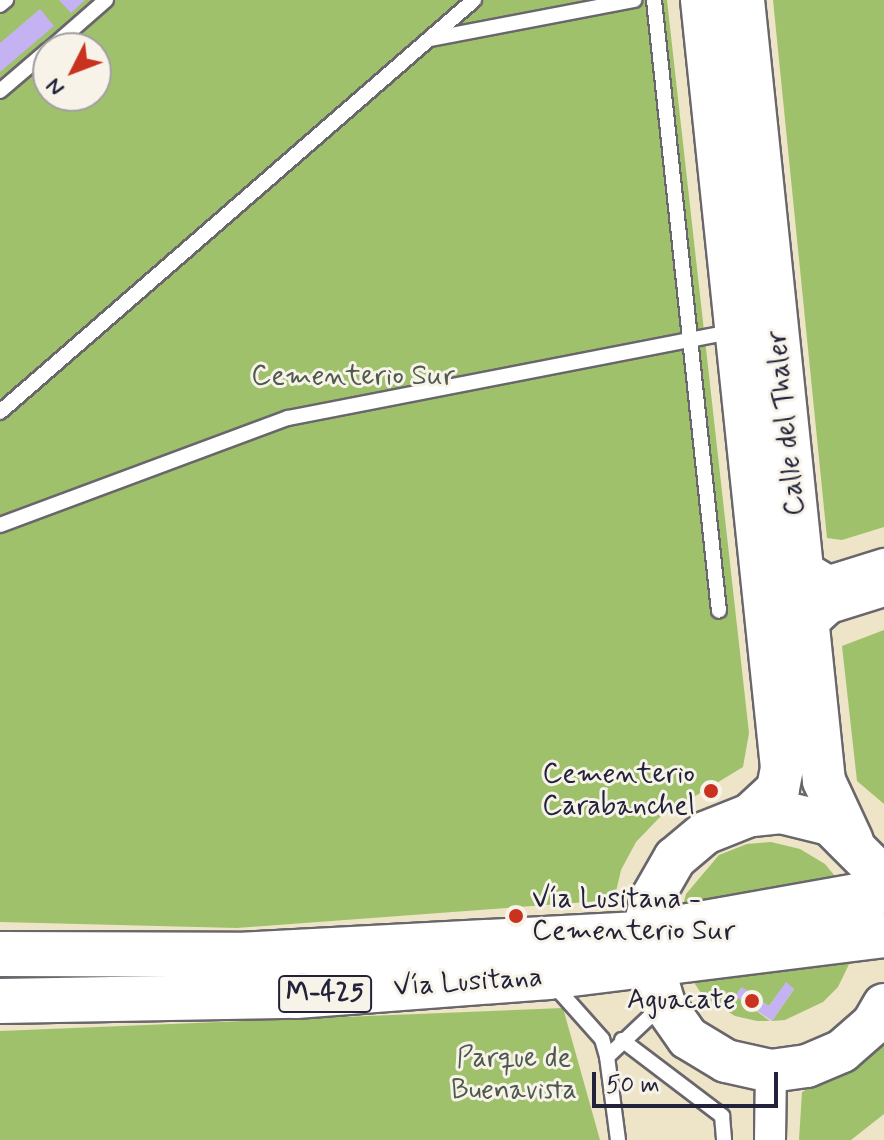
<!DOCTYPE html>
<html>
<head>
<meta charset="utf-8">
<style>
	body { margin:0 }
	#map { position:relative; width:884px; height:1140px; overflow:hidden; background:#eee4c7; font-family:Mynerve,sans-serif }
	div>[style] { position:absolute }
	.green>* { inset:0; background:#9fc16b }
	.building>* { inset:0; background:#c4b2f2 }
	.roads { filter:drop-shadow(2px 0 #69666c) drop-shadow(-2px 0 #69666c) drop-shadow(0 2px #69666c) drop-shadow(0 -2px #69666c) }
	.lane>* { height:14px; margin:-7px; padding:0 7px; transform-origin:7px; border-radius:7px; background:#fff }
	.street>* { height:30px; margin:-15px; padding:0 15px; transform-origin:15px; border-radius:15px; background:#fff }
	.secondary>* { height:42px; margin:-21px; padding:0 21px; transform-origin:21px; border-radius:21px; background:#fff }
	.primary>* { height:44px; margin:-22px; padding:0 22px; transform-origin:22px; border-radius:22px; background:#fff }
	.dots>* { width:22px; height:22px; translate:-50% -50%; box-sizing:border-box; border:4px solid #f7f3e8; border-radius:50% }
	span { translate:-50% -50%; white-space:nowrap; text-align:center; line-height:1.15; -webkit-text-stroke:6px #f7f3e8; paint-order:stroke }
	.shield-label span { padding:2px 6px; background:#f7f3e8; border:2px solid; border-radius:6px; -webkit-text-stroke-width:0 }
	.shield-label { font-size:26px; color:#22223b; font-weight:700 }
	.park-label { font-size:28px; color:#4e5a4c }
	.street-label { font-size:28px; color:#22223b }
	.poi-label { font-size:28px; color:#22223b }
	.right { translate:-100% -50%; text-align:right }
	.left { translate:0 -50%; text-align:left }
	.north { position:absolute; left:32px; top:32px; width:80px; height:80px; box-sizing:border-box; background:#f7f3e8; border:2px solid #a29fa3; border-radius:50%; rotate:228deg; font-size:22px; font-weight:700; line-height:32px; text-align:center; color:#22223b }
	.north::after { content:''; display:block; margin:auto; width:28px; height:36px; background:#c8321e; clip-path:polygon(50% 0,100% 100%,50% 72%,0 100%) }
	.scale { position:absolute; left:592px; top:1072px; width:186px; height:36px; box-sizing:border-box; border:4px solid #22223b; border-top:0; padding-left:10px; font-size:24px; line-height:28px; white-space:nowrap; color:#22223b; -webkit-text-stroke:6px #f7f3e8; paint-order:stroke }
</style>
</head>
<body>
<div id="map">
	<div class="green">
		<i style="clip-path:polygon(evenodd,0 0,667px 0,749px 733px,743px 767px,659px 818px,636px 842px,621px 870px,614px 900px,237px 928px,0 922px,0 0,48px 48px,96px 48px,96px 96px,48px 96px,48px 48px)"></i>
		<i style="clip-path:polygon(773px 0,884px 0,884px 527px,842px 540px,827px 538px)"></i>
		<i style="clip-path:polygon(884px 630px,884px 804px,857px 781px,842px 646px)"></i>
		<i style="clip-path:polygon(771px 842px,800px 849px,825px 864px,843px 886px,682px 909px,686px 894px,719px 855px,747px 844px)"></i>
		<i style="clip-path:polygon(852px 958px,838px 987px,823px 1002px,785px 1020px,772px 1021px,794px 989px,786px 983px,769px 1006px,741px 988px,736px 996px,770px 1021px,757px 1021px,735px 1016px,703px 996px,693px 981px)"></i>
		<i style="clip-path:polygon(563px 1008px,600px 1140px,0 1140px,0 1031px)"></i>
		<i style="clip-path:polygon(884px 1040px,884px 1114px,851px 1140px,799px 1140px,802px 1092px,870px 1057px)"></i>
	</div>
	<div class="building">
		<i style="clip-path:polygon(59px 0,85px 0,71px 13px)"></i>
		<i style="clip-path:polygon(40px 9px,54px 26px,0 72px,0 43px)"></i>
		<i style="clip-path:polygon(786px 982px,794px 989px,772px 1021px,735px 996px,742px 987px,769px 1006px)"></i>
	</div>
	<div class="roads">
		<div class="lane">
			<i style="left:654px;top:0;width:614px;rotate:83.93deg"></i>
			<i style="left:0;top:5px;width:8px;rotate:-40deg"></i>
			<i style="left:430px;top:39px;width:208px;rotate:-10.8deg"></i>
			<i style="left:51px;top:48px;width:73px;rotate:-41.1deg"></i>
			<i style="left:0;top:91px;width:63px;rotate:-40.5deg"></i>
			<i style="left:0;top:412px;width:628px;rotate:-41deg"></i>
			<i style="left:0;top:525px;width:307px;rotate:-20.4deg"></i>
			<i style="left:288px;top:418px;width:452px;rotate:-11deg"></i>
			<i style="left:553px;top:984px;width:74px;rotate:48.3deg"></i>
			<i style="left:602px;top:1039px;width:19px;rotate:74deg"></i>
			<i style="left:622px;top:1040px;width:126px;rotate:37.2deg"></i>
			<i style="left:722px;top:1116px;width:24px;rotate:85deg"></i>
			<i style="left:618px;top:1140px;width:84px;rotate:-97.5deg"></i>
			<i style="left:607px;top:1057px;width:73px;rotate:-43.3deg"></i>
		</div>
		<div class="street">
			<i style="left:802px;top:565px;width:31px;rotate:31deg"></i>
			<i style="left:829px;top:581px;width:58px;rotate:-17.2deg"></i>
			<i style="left:808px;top:628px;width:30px;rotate:-42deg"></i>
			<i style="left:830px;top:608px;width:57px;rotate:-17.5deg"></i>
			<i style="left:770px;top:1140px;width:69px;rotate:-89.2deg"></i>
		</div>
		<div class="secondary">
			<i style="left:702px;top:0;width:772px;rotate:84.05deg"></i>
			<i style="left:782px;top:768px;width:21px;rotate:101deg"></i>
			<i style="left:778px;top:789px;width:38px;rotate:137deg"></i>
			<i style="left:743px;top:0;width:785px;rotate:84.08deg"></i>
			<i style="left:824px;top:781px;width:66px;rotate:65deg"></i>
			<i style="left:884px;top:878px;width:76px;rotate:-135deg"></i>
			<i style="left:830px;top:824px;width:50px;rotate:-166.2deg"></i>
			<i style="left:781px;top:812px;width:31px;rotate:174deg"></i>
			<i style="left:750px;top:815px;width:48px;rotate:158.2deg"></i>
			<i style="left:705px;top:833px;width:39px;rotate:140deg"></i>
			<i style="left:675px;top:858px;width:46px;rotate:119.9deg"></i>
			<i style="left:652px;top:898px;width:37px;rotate:104deg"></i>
			<i style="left:643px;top:934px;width:73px;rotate:73.3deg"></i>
			<i style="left:664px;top:1004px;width:42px;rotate:54.8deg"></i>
			<i style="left:688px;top:1038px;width:44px;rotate:31.2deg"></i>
			<i style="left:726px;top:1061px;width:46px;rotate:12.5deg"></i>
			<i style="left:771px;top:1071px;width:36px;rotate:-8deg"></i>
			<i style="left:807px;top:1066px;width:38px;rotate:-23deg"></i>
			<i style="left:842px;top:1051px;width:41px;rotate:-41.1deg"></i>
			<i style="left:873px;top:1024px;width:22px;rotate:-60deg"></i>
		</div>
		<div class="primary">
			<i style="left:0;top:954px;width:238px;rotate:0.2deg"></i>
			<i style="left:238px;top:955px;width:406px;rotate:-3deg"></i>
			<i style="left:643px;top:934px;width:245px;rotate:-10.1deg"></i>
			<i style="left:0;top:1001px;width:296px;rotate:-1deg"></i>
			<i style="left:296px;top:996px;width:253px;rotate:-4.3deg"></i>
			<i style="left:548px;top:977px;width:339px;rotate:-7.1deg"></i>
		</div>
	</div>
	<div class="dots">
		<i style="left:711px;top:791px;background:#c8321e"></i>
		<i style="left:516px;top:916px;background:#c8321e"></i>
		<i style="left:752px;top:1001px;background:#c8321e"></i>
	</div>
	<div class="shield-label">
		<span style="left:325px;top:994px">M-425</span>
	</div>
	<div class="park-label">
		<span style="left:353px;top:377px">Cementerio Sur</span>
		<span style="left:514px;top:1075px">Parque de<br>Buenavista</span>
	</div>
	<div class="street-label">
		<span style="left:787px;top:423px;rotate:-96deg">Calle del Thaler</span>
		<span style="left:468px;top:983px;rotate:-4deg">Vía Lusitana</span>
	</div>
	<div class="poi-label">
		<span class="right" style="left:695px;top:791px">Cementerio<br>Carabanchel</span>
		<span class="left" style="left:532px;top:916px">Vía Lusitana -<br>Cementerio Sur</span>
		<span class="right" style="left:736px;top:1001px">Aguacate</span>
	</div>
	<div class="north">N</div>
	<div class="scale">50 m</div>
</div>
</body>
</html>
